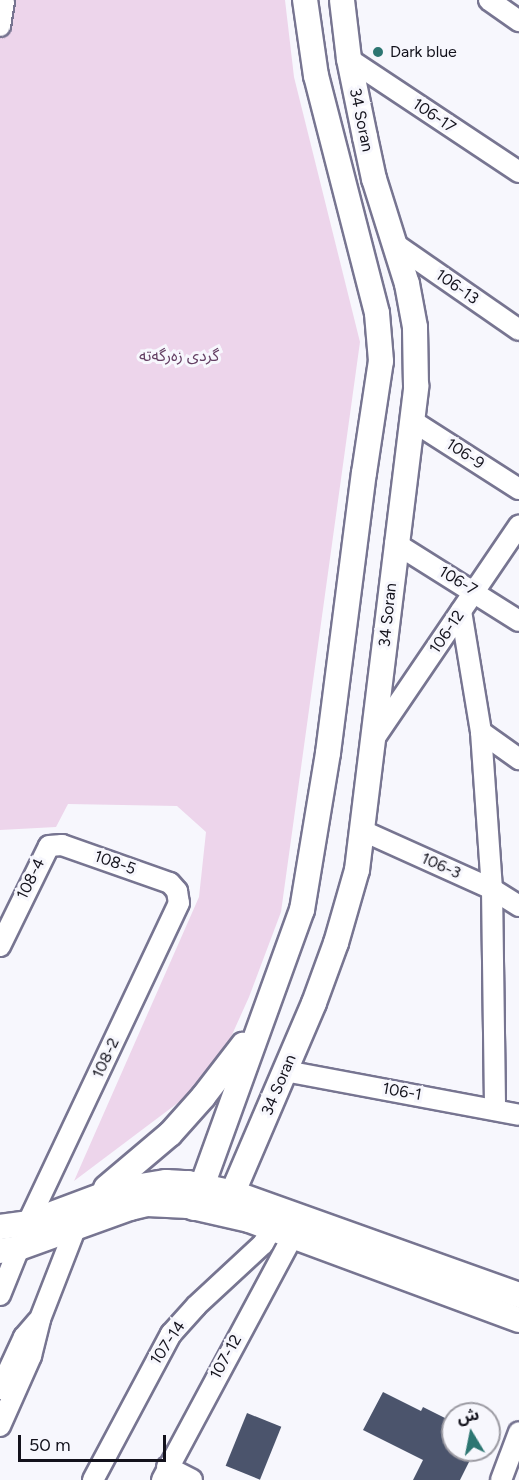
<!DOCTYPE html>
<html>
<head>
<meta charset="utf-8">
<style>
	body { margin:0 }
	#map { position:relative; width:519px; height:1480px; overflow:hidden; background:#f7f7fd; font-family:Figtree,"Noto Sans Arabic",sans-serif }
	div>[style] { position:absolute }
	.green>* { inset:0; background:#edd5eb }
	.building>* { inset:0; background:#4b546c; transform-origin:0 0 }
	.roads { filter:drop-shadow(2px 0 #777591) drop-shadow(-2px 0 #777591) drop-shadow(0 2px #777591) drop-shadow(0 -2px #777591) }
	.minor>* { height:20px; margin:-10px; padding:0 10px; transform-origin:10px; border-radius:10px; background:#fff }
	.major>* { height:24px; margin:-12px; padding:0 12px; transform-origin:12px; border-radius:12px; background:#fff }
	.dots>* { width:16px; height:16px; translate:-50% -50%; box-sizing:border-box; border:3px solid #f7f7fd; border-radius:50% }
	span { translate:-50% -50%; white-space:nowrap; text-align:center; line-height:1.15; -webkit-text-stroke:6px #f7f7fd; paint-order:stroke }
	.poi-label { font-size:16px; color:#13121c }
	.left { translate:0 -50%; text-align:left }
	.street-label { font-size:16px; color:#13121c }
	.park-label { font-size:16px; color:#654064 }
	.north { position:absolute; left:441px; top:1402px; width:60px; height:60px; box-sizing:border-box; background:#f7f7fd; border:2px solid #9c9ba3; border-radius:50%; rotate:350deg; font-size:16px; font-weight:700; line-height:24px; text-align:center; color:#13121c }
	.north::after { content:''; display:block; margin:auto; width:21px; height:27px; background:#2d7672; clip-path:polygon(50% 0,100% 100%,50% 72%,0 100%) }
	.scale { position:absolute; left:18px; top:1435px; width:148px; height:27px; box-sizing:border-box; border:3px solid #13121c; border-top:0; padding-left:8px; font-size:18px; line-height:21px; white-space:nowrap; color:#13121c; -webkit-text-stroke:4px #f7f7fd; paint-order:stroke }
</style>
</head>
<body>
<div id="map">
	<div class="green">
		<i style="clip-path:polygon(0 0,285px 0,294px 77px,360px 342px,281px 912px,249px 997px,222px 1057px,187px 1096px,74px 1181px,199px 897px,206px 832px,177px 806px,68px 804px,56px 827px,0 830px)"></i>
	</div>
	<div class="building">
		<i style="clip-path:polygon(383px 1392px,421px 1411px,423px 1407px,453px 1422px,453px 1450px,475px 1450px,460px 1480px,413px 1480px,423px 1460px,363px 1430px)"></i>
		<i style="left:247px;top:1413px;width:37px;height:57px;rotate:22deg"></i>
	</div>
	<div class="roads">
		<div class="minor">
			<i style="left:489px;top:0;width:37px;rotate:35deg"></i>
			<i style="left:0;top:26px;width:26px;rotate:-81deg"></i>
			<i style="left:349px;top:59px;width:204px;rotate:33.6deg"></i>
			<i style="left:395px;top:244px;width:151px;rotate:34.7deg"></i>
			<i style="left:411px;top:420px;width:128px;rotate:32.6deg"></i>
			<i style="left:395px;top:543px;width:146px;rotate:32.2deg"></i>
			<i style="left:461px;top:611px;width:123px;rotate:80.6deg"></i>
			<i style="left:481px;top:732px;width:157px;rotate:86deg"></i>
			<i style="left:492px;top:889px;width:221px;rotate:89.2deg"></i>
			<i style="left:481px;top:732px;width:47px;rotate:35.4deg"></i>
			<i style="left:374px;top:739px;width:258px;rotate:-55.8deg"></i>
			<i style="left:361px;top:830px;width:144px;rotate:24.2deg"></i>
			<i style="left:492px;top:889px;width:32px;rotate:32deg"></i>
			<i style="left:0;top:946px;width:111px;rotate:-63.9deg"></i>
			<i style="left:49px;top:846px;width:13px;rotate:-4deg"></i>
			<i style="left:62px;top:845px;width:114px;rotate:19.4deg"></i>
			<i style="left:170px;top:883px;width:11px;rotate:49deg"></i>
			<i style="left:177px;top:891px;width:12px;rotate:81deg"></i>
			<i style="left:179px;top:903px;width:354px;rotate:115.3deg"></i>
			<i style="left:285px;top:1071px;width:238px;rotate:10.6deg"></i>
			<i style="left:0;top:1295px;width:51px;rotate:-68deg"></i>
			<i style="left:0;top:1389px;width:57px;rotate:-65.2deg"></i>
			<i style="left:24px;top:1337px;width:21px;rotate:-49deg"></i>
			<i style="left:0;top:1426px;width:77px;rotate:-66.1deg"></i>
			<i style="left:31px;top:1356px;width:38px;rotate:-76deg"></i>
			<i style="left:40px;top:1319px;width:97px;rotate:-68.7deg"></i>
			<i style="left:167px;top:1467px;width:28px;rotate:27deg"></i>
			<i style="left:93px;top:1480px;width:166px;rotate:-61.9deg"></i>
			<i style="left:171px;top:1334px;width:38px;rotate:-48deg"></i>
			<i style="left:196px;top:1306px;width:91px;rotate:-42.8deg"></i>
			<i style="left:263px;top:1244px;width:18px;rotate:-61deg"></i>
			<i style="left:162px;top:1480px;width:277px;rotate:-61.8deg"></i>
			<i style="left:501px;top:1480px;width:51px;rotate:-69.4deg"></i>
		</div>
		<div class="major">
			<i style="left:106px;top:1188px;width:84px;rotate:-40.2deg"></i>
			<i style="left:170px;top:1134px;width:50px;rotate:-48.3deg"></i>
			<i style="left:203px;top:1097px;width:66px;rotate:-52.4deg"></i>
			<i style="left:194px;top:1208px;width:317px;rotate:-70.1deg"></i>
			<i style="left:302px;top:910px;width:159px;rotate:-80.6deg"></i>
			<i style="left:328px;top:753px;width:282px;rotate:-82.7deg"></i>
			<i style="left:364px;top:473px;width:113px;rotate:-81.4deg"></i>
			<i style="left:381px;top:361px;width:48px;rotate:-94.8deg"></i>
			<i style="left:377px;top:313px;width:245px;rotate:-104.4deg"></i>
			<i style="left:316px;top:76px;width:77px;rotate:-98.2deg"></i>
			<i style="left:224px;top:1213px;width:228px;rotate:-66.8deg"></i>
			<i style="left:314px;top:1003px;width:64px;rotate:-69.9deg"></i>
			<i style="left:336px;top:943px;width:76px;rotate:-74deg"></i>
			<i style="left:357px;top:870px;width:488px;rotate:-83deg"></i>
			<i style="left:416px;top:386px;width:59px;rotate:-91deg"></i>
			<i style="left:415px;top:327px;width:44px;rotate:-100.5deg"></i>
			<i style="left:407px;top:284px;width:110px;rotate:-107.4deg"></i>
			<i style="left:374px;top:179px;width:43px;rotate:-102.1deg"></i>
			<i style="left:365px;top:137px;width:80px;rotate:-101.6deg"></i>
			<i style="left:349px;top:59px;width:59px;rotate:-96.8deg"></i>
			<i style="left:0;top:1227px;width:28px;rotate:-8deg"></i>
			<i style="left:28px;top:1223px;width:94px;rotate:-20.6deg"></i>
			<i style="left:116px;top:1190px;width:51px;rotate:-9.1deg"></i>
			<i style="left:166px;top:1182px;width:22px;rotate:3deg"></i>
			<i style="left:188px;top:1183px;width:47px;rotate:12.3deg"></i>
			<i style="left:234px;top:1193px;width:303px;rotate:19.7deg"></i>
			<i style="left:0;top:1251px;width:19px;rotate:-9deg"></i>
			<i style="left:19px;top:1248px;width:118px;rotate:-19.8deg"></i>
			<i style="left:130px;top:1208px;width:17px;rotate:-13deg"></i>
			<i style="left:147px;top:1204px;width:41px;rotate:2.8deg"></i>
			<i style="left:188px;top:1206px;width:63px;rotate:12.9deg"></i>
			<i style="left:249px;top:1220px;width:288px;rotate:20.3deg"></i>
		</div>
	</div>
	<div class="dots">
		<i style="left:378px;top:52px;background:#2d7672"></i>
	</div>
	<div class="poi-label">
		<span class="left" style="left:390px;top:52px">Dark blue</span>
	</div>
	<div class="street-label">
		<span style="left:434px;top:116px;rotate:34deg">106-17</span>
		<span style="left:361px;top:120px;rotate:78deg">34 Soran</span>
		<span style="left:457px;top:287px;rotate:35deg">106-13</span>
		<span style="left:465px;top:454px;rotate:33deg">106-9</span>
		<span style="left:458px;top:581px;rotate:31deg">106-7</span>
		<span style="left:388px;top:615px;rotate:-84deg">34 Soran</span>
		<span style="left:447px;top:632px;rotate:-56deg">106-12</span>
		<span style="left:115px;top:863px;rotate:19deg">108-5</span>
		<span style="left:441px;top:866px;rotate:24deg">106-3</span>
		<span style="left:31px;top:879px;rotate:-64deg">108-4</span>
		<span style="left:106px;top:1058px;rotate:-65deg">108-2</span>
		<span style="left:279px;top:1085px;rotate:-67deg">34 Soran</span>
		<span style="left:402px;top:1092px;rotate:10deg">106-1</span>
		<span style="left:168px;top:1343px;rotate:-56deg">107-14</span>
		<span style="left:226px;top:1357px;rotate:-61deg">107-12</span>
	</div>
	<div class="park-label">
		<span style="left:179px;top:356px">گردی زەرگەتە</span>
	</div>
	<div class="north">ش</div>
	<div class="scale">50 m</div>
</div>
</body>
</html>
